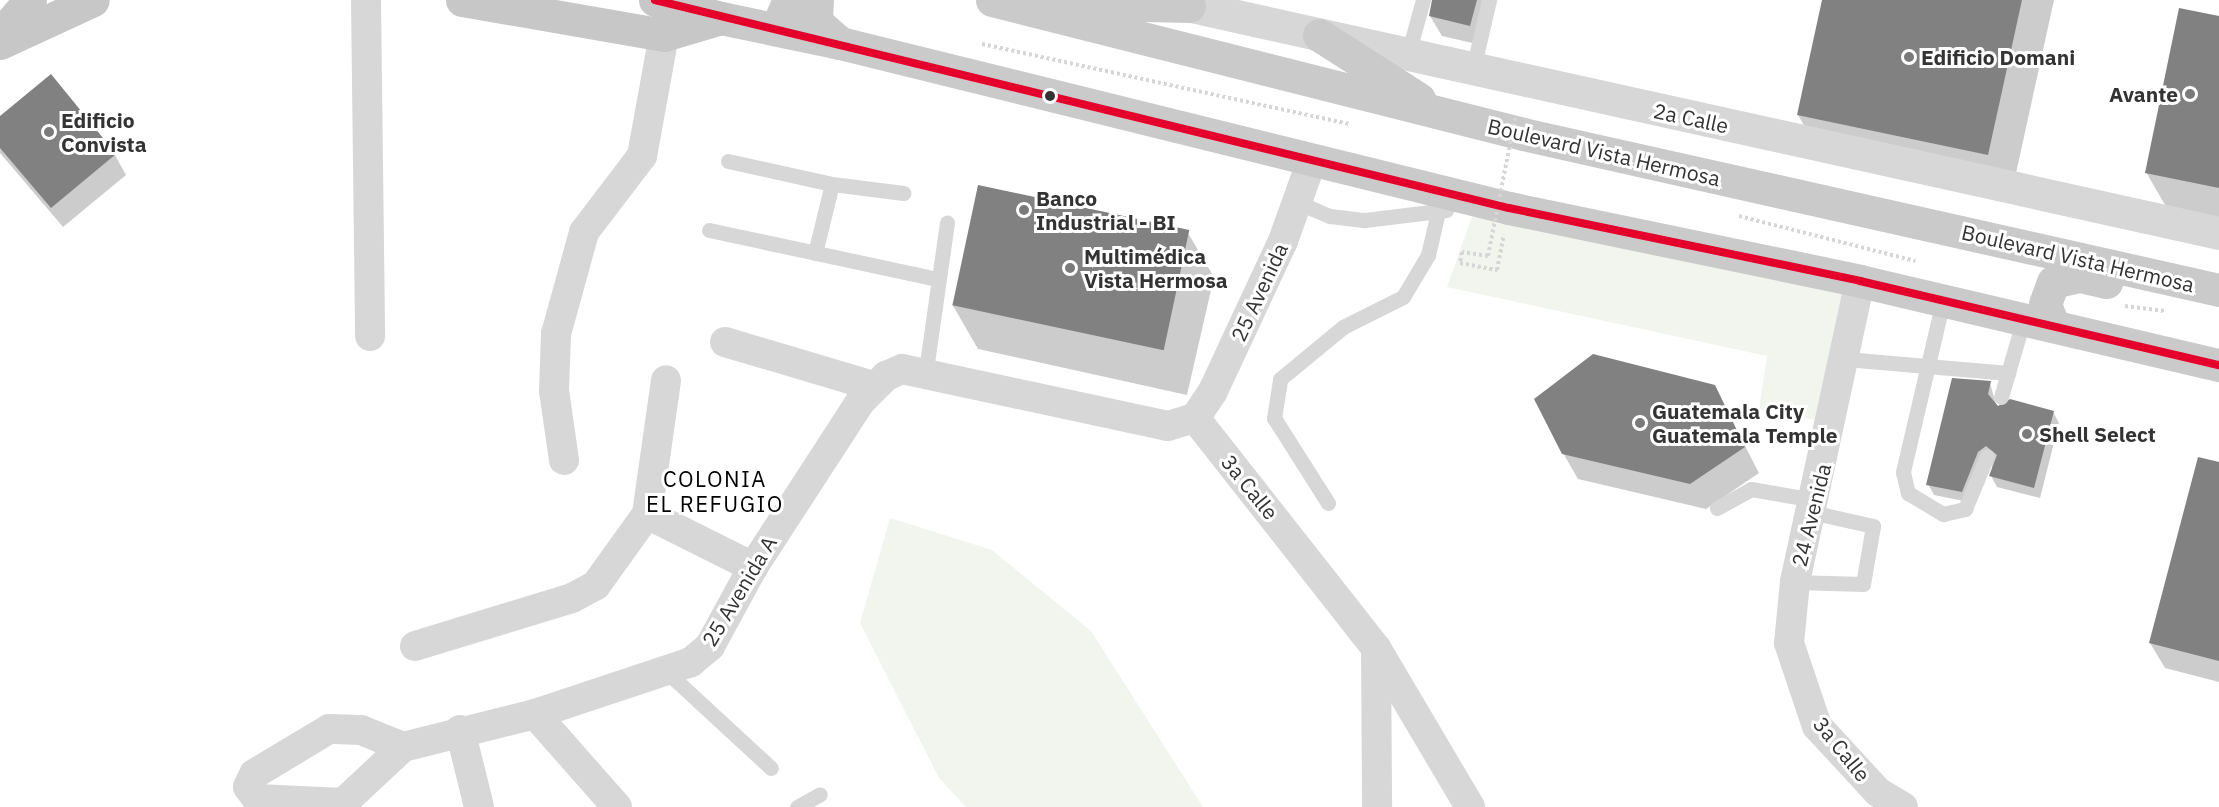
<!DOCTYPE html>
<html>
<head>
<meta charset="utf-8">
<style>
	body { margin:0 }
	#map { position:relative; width:2219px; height:807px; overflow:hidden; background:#fff; font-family:"IBM Plex Sans",sans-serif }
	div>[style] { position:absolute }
	.green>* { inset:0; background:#f1f5ed }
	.shadow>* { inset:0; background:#0003 }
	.building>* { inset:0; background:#818181; transform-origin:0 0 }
	.path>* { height:4px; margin-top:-2px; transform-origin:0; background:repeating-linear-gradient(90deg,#d6d6d6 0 3px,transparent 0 6px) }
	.service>* { height:15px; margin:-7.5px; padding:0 7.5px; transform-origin:7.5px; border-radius:7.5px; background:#d7d7d7 }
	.minor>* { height:30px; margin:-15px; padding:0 15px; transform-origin:15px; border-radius:15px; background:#d7d7d7 }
	.tertiary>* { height:33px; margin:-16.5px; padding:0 16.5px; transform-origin:16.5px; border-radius:16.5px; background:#d7d7d7 }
	.primary>* { height:33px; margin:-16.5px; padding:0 16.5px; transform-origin:16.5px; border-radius:16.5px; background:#cacaca }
	.trunk>* { height:33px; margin:-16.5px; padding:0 16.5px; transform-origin:16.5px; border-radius:16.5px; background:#c7c7c7 }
	.path-bridge>* { height:4px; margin-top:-2px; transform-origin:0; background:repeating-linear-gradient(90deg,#d6d6d6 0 3px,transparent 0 6px) }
	.bus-1>* { height:8px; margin:-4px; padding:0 4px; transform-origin:4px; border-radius:4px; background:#e4002b }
	.dots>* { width:16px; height:16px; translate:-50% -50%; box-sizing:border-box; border:3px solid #fff; border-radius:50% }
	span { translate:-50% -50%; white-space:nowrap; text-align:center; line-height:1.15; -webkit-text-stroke:6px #fff; paint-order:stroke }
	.poi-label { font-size:21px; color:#333; font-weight:700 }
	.left { translate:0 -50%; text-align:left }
	.right { translate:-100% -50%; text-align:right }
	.street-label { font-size:21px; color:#333 }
	.neighbourhood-label { font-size:22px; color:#000; letter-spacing:1.5px }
</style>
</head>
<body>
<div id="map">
	<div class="green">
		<i style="clip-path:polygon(1478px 200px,1860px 281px,1833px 423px,1759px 410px,1767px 356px,1447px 287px)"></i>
		<i style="clip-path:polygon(890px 518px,992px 550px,1091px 631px,1203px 807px,966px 807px,939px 778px,860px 623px)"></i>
	</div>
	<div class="shadow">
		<i style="clip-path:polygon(1433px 0,1493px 0,1481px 45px,1442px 36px,1430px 16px)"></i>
		<i style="clip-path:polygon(1823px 0,2054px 0,2011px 196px,1822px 156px,1798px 115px)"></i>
		<i style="clip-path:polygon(2219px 17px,2219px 226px,2172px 217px,2146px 172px)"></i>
		<i style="clip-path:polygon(0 118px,115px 155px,126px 175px,63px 227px,0 153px)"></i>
		<i style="clip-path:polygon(1188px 233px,1214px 277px,1187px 395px,978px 349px,952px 304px)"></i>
		<i style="clip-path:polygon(1990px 383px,1997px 408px,2053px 412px,2059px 423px,2040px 498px,1997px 487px,1991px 476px,1993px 457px,1968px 502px,1934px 495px,1928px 484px)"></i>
		<i style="clip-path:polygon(1714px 386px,1759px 473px,1706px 509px,1578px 479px,1563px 453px)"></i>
		<i style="clip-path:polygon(2219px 464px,2219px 682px,2165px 668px,2150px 643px)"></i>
	</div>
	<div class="building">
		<i style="clip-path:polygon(1432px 0,1477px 0,1470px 26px,1429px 16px)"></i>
		<i style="clip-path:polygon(1822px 0,2022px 0,1988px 155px,1797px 115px)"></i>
		<i style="clip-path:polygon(2179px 8px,2219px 16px,2219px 188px,2145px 173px)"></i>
		<i style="clip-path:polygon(51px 74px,116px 154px,51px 208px,0 148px,0 116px)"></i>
		<i style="left:978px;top:185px;width:216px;height:123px;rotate:12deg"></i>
		<i style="clip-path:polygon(1593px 354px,1715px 385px,1745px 447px,1690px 484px,1562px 454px,1534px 399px)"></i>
		<i style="clip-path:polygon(1952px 378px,1991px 381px,1988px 394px,1998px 406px,2010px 399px,2054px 411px,2034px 488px,1989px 476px,1997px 455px,1986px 446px,1978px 452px,1962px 492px,1926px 485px)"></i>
		<i style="clip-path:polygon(2198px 457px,2219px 462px,2219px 661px,2149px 643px)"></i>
	</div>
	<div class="path">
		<i style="left:982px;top:44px;width:377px;rotate:12.3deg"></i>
		<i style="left:1739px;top:216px;width:182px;rotate:14.3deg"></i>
		<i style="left:1488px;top:256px;width:26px;rotate:-171deg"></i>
		<i style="left:1462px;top:252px;width:11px;rotate:100deg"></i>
		<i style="left:1460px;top:263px;width:38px;rotate:11deg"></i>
		<i style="left:1497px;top:270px;width:36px;rotate:-79deg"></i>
		<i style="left:2125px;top:306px;width:40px;rotate:7.1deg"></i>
	</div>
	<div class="service">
		<i style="left:1408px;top:54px;width:56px;rotate:-74.5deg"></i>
		<i style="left:1473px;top:69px;width:71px;rotate:-76.9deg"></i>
		<i style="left:728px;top:161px;width:107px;rotate:12.5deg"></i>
		<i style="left:1299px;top:203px;width:34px;rotate:23deg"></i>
		<i style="left:1330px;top:216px;width:35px;rotate:7deg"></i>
		<i style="left:1365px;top:220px;width:82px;rotate:-7deg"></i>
		<i style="left:709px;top:230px;width:234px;rotate:12.1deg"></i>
		<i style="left:815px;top:253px;width:71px;rotate:-76.2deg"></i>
		<i style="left:832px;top:184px;width:72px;rotate:7.2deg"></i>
		<i style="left:1943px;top:301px;width:176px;rotate:103.2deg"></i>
		<i style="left:1903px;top:472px;width:22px;rotate:77deg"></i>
		<i style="left:1908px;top:493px;width:41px;rotate:31deg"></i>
		<i style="left:1943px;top:514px;width:23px;rotate:-13deg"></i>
		<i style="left:1965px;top:509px;width:57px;rotate:-67.5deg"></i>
		<i style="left:1845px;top:359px;width:164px;rotate:4.9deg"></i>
		<i style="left:926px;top:370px;width:149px;rotate:-81.9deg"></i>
		<i style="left:2001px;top:397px;width:82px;rotate:-73.8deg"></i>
		<i style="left:1328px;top:503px;width:101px;rotate:-122.4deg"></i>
		<i style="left:1274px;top:418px;width:39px;rotate:-81deg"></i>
		<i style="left:1280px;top:379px;width:82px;rotate:-39.5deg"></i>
		<i style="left:1343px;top:327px;width:67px;rotate:-26.6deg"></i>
		<i style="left:1403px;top:297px;width:49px;rotate:-59.2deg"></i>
		<i style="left:1428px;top:255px;width:44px;rotate:-76.9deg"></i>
		<i style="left:1717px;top:508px;width:39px;rotate:-29deg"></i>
		<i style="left:1751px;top:489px;width:64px;rotate:9.9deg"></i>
		<i style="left:1795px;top:582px;width:68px;rotate:1.7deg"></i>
		<i style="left:1863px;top:584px;width:59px;rotate:-80.2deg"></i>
		<i style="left:1873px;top:526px;width:64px;rotate:-167.3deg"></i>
		<i style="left:668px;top:673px;width:140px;rotate:42.7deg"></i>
		<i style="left:797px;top:807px;width:26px;rotate:-29deg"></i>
	</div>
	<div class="minor">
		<i style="left:366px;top:0;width:336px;rotate:89.3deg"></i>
		<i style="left:1860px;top:281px;width:308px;rotate:102.2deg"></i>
		<i style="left:1795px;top:582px;width:61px;rotate:95.6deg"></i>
		<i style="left:1789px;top:643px;width:88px;rotate:71.4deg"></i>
		<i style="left:1817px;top:726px;width:90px;rotate:47.3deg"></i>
		<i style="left:1878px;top:792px;width:29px;rotate:31deg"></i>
		<i style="left:725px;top:342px;width:155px;rotate:16.5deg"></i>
		<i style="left:1195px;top:418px;width:293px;rotate:51.8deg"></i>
		<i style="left:1376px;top:648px;width:185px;rotate:59.4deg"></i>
		<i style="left:1195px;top:418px;width:32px;rotate:-56deg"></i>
		<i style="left:1213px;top:391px;width:166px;rotate:-65deg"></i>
		<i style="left:1283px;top:241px;width:86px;rotate:-70.3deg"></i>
		<i style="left:564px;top:460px;width:70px;rotate:-98.2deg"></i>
		<i style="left:554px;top:391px;width:57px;rotate:-88deg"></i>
		<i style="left:556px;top:334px;width:106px;rotate:-74.6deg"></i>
		<i style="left:584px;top:232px;width:96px;rotate:-52.7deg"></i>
		<i style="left:642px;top:156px;width:123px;rotate:-79.7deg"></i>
		<i style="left:647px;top:514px;width:119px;rotate:26.6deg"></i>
		<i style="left:415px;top:646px;width:164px;rotate:-17deg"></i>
		<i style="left:572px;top:598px;width:27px;rotate:-28deg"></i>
		<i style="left:596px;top:585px;width:87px;rotate:-54.3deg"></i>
		<i style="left:647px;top:514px;width:135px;rotate:-81.9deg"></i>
		<i style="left:1376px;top:648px;width:159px;rotate:89.6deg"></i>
		<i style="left:535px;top:714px;width:124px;rotate:48.6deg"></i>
		<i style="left:460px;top:730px;width:79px;rotate:76.1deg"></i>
		<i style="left:403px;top:747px;width:45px;rotate:-158deg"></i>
		<i style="left:361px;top:730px;width:32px;rotate:-178deg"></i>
		<i style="left:329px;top:729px;width:87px;rotate:149deg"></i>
		<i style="left:254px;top:774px;width:14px;rotate:115deg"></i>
		<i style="left:248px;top:787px;width:15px;rotate:53deg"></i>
		<i style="left:257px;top:799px;width:86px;rotate:2.7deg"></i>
		<i style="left:343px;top:803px;width:82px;rotate:-43deg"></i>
		<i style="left:403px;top:747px;width:136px;rotate:-14deg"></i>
		<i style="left:535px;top:714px;width:164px;rotate:-18.4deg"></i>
		<i style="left:691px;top:662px;width:25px;rotate:-40deg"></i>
		<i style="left:710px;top:646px;width:90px;rotate:-61.4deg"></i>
		<i style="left:753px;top:567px;width:197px;rotate:-57deg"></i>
		<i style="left:860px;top:402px;width:37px;rotate:-45deg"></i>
		<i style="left:886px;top:376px;width:17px;rotate:-24deg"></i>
		<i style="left:902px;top:369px;width:272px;rotate:12.1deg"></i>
		<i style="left:1168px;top:426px;width:28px;rotate:-17deg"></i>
	</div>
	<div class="tertiary">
		<i style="left:1164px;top:0;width:1080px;rotate:12.45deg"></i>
	</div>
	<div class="primary">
		<i style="left:817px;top:0;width:22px;rotate:93deg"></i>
		<i style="left:816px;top:22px;width:32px;rotate:41deg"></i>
		<i style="left:992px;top:0;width:548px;rotate:14.16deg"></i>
		<i style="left:1523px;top:134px;width:713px;rotate:12.63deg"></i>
		<i style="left:1059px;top:3px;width:130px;rotate:1.3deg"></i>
		<i style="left:721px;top:18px;width:122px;rotate:11.9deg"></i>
		<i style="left:840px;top:43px;width:689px;rotate:13.85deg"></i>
		<i style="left:1509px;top:208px;width:359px;rotate:11.7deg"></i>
		<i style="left:1860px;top:281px;width:369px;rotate:13.2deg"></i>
		<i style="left:776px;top:29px;width:32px;rotate:-66deg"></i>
		<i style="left:1319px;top:35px;width:119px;rotate:32.6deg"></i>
		<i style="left:2053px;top:325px;width:22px;rotate:-111deg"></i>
		<i style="left:2045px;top:304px;width:23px;rotate:-70deg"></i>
		<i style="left:2053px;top:282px;width:28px;rotate:-13deg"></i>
		<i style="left:2080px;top:276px;width:27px;rotate:13deg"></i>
	</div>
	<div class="trunk">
		<i style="left:462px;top:0;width:205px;rotate:9.8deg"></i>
		<i style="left:664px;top:35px;width:59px;rotate:-16.6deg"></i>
		<i style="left:655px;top:0;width:68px;rotate:15.3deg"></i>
		<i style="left:0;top:35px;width:46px;rotate:-49.4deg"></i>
		<i style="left:0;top:43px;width:102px;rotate:-24.8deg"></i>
	</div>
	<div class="path-bridge">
		<i style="left:1488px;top:256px;width:141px;rotate:-78.9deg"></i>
	</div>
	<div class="bus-1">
		<i style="left:655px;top:0;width:879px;rotate:13.69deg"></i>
		<i style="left:1509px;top:208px;width:359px;rotate:11.7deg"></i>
		<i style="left:1860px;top:281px;width:369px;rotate:13.2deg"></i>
	</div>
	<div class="dots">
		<i style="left:1909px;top:57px;background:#7a7a7a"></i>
		<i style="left:2190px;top:94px;background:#7a7a7a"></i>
		<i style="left:1050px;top:96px;background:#333"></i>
		<i style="left:49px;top:132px;background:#7a7a7a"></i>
		<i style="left:1024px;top:210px;background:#7a7a7a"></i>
		<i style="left:1070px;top:268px;background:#7a7a7a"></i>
		<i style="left:1640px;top:423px;background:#7a7a7a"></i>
		<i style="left:2027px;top:434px;background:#7a7a7a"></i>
	</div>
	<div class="poi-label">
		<span class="left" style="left:1921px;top:57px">Edificio Domani</span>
		<span class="right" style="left:2178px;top:94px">Avante</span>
		<span class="left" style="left:61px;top:132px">Edificio<br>Convista</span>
		<span class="left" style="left:1036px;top:210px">Banco<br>Industrial - BI</span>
		<span class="left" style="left:1084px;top:268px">Multimédica<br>Vista Hermosa</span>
		<span class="left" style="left:1652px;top:423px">Guatemala City<br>Guatemala Temple</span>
		<span class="left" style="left:2039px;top:434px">Shell Select</span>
	</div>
	<div class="street-label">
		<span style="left:1691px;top:118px;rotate:12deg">2a Calle</span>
		<span style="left:1604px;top:152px;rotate:13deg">Boulevard Vista Hermosa</span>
		<span style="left:2078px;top:258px;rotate:13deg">Boulevard Vista Hermosa</span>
		<span style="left:1259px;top:292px;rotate:-65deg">25 Avenida</span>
		<span style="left:1250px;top:487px;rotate:51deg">3a Calle</span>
		<span style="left:1811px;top:515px;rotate:-76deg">24 Avenida</span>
		<span style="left:739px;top:591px;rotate:-59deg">25 Avenida A</span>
		<span style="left:1842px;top:749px;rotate:51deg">3a Calle</span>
	</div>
	<div class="neighbourhood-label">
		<span style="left:715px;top:491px">COLONIA<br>EL REFUGIO</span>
	</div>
</div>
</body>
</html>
